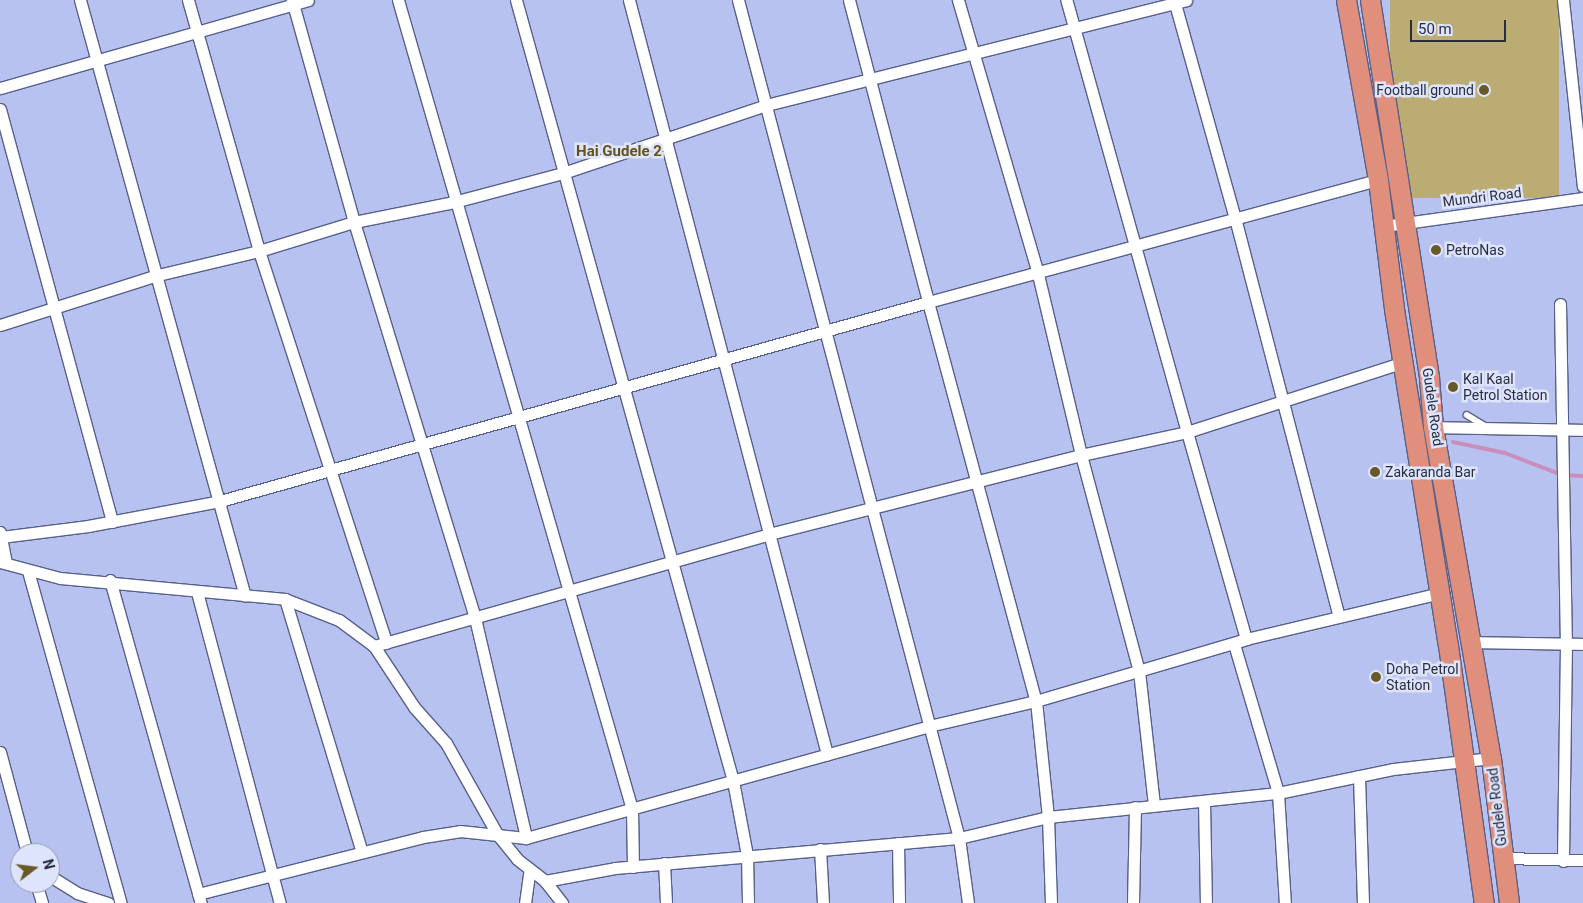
<!DOCTYPE html>
<html>
<head>
<meta charset="utf-8">
<style>
	body { margin:0 }
	#map { position:relative; width:1583px; height:903px; overflow:hidden; background:#b7c2f0; font-family:Roboto,sans-serif }
	div>[style] { position:absolute }
	.green>* { inset:0; background:#bbac74; transform-origin:0 0 }
	.stream>* { height:4px; margin:-2px; padding:0 2px; transform-origin:2px; border-radius:2px; background:#c98fbc }
	.roads { filter:drop-shadow(1px 0 #576089) drop-shadow(-1px 0 #576089) drop-shadow(0 1px #576089) drop-shadow(0 -1px #576089) }
	.service>* { height:5.5px; margin:-2.75px; padding:0 2.75px; transform-origin:2.75px; border-radius:2.75px; background:#fff }
	.minor>* { height:11px; margin:-5.5px; padding:0 5.5px; transform-origin:5.5px; border-radius:5.5px; background:#fff }
	.trunk>* { height:19px; margin:-9.5px; padding:0 9.5px; transform-origin:9.5px; border-radius:9.5px; background:#e08f7c }
	.dots>* { width:14px; height:14px; translate:-50% -50%; box-sizing:border-box; border:2px solid #dee4fc; border-radius:50% }
	span { translate:-50% -50%; white-space:nowrap; text-align:center; line-height:1.15; -webkit-text-stroke:5px #dee4fc; paint-order:stroke }
	.poi-label { font-size:14px; color:#292d3f }
	.right { translate:-100% -50%; text-align:right }
	.left { translate:0 -50%; text-align:left }
	.street-label { font-size:14px; color:#292d3f }
	.neighbourhood-label { font-size:15px; color:#645418; font-weight:700 }
	.north { position:absolute; left:10px; top:843px; width:50px; height:50px; box-sizing:border-box; background:#dee4fc; border:1px solid #969bb0; border-radius:50%; rotate:75deg; font-size:14px; font-weight:700; line-height:20px; text-align:center; color:#292d3f }
	.north::after { content:''; display:block; margin:auto; width:18px; height:22px; background:#685a27; clip-path:polygon(50% 0,100% 100%,50% 72%,0 100%) }
	.scale { position:absolute; left:1410px; top:20px; width:96px; height:22px; box-sizing:border-box; border:2px solid #292d3f; border-top:0; padding-left:6px; font-size:15px; line-height:18px; white-space:nowrap; color:#292d3f; -webkit-text-stroke:4px #dee4fc; paint-order:stroke }
</style>
</head>
<body>
<div id="map">
	<div class="green">
		<i style="left:1390px;top:0;width:169px;height:198px"></i>
	</div>
	<div class="stream">
		<i style="left:1453px;top:442px;width:53px;rotate:11.9deg"></i>
		<i style="left:1505px;top:453px;width:61px;rotate:21.1deg"></i>
		<i style="left:1562px;top:475px;width:21px;rotate:3deg"></i>
	</div>
	<div class="roads">
		<div class="service">
			<i style="left:1467px;top:415px;width:21px;rotate:31deg"></i>
		</div>
		<div class="minor">
			<i style="left:80px;top:0;width:618px;rotate:74.53deg"></i>
			<i style="left:188px;top:0;width:261px;rotate:74.2deg"></i>
			<i style="left:259px;top:251px;width:412px;rotate:72deg"></i>
			<i style="left:292px;top:0;width:230px;rotate:74.4deg"></i>
			<i style="left:354px;top:222px;width:414px;rotate:73deg"></i>
			<i style="left:475px;top:618px;width:226px;rotate:76.9deg"></i>
			<i style="left:398px;top:0;width:842px;rotate:73.87deg"></i>
			<i style="left:632px;top:809px;width:58px;rotate:89deg"></i>
			<i style="left:516px;top:0;width:811px;rotate:74.47deg"></i>
			<i style="left:733px;top:781px;width:75px;rotate:79.3deg"></i>
			<i style="left:747px;top:855px;width:48px;rotate:88.8deg"></i>
			<i style="left:629px;top:0;width:780px;rotate:75.29deg"></i>
			<i style="left:738px;top:0;width:867px;rotate:75.23deg"></i>
			<i style="left:959px;top:838px;width:66px;rotate:82.1deg"></i>
			<i style="left:849px;top:0;width:312px;rotate:75.3deg"></i>
			<i style="left:928px;top:302px;width:466px;rotate:-15.2deg"></i>
			<i style="left:958px;top:0;width:281px;rotate:73.7deg"></i>
			<i style="left:1037px;top:270px;width:190px;rotate:76.6deg"></i>
			<i style="left:1081px;top:455px;width:224px;rotate:75deg"></i>
			<i style="left:1139px;top:671px;width:135px;rotate:83.6deg"></i>
			<i style="left:1174px;top:0;width:226px;rotate:74.4deg"></i>
			<i style="left:1235px;top:218px;width:412px;rotate:75.4deg"></i>
			<i style="left:1563px;top:0;width:187px;rotate:83.9deg"></i>
			<i style="left:0;top:88px;width:320px;rotate:-15.9deg"></i>
			<i style="left:0;top:109px;width:428px;rotate:74.8deg"></i>
			<i style="left:1384px;top:226px;width:201px;rotate:-8deg"></i>
			<i style="left:1560px;top:304px;width:340px;rotate:89deg"></i>
			<i style="left:1566px;top:644px;width:217px;rotate:90.8deg"></i>
			<i style="left:0;top:325px;width:166px;rotate:-17.6deg"></i>
			<i style="left:158px;top:275px;width:104px;rotate:-13.4deg"></i>
			<i style="left:259px;top:251px;width:99px;rotate:-17deg"></i>
			<i style="left:354px;top:222px;width:102px;rotate:-11.3deg"></i>
			<i style="left:454px;top:202px;width:113px;rotate:-14.9deg"></i>
			<i style="left:563px;top:173px;width:214px;rotate:-18.5deg"></i>
			<i style="left:766px;top:105px;width:433px;rotate:-14deg"></i>
			<i style="left:1433px;top:427px;width:150px;rotate:1.1deg"></i>
			<i style="left:0;top:532px;width:31px;rotate:79deg"></i>
			<i style="left:1px;top:537px;width:88px;rotate:-7.2deg"></i>
			<i style="left:88px;top:526px;width:134px;rotate:-10.7deg"></i>
			<i style="left:220px;top:501px;width:735px;rotate:-15.7deg"></i>
			<i style="left:928px;top:302px;width:413px;rotate:74.9deg"></i>
			<i style="left:1036px;top:701px;width:117px;rotate:84.1deg"></i>
			<i style="left:1048px;top:817px;width:86px;rotate:88deg"></i>
			<i style="left:0;top:562px;width:62px;rotate:14.9deg"></i>
			<i style="left:60px;top:578px;width:226px;rotate:5.3deg"></i>
			<i style="left:285px;top:599px;width:58px;rotate:21.3deg"></i>
			<i style="left:339px;top:620px;width:44px;rotate:36.6deg"></i>
			<i style="left:374px;top:646px;width:73px;rotate:56.7deg"></i>
			<i style="left:414px;top:707px;width:48px;rotate:48.4deg"></i>
			<i style="left:446px;top:743px;width:104px;rotate:60.7deg"></i>
			<i style="left:497px;top:834px;width:32px;rotate:51deg"></i>
			<i style="left:517px;top:859px;width:36px;rotate:38deg"></i>
			<i style="left:545px;top:881px;width:28px;rotate:52deg"></i>
			<i style="left:28px;top:571px;width:345px;rotate:74.4deg"></i>
			<i style="left:110px;top:580px;width:336px;rotate:74.3deg"></i>
			<i style="left:197px;top:592px;width:322px;rotate:75.1deg"></i>
			<i style="left:285px;top:599px;width:264px;rotate:73.1deg"></i>
			<i style="left:1246px;top:639px;width:215px;rotate:-105.9deg"></i>
			<i style="left:1187px;top:432px;width:228px;rotate:-17.9deg"></i>
			<i style="left:1472px;top:642px;width:111px;rotate:1deg"></i>
			<i style="left:1234px;top:644px;width:155px;rotate:73.5deg"></i>
			<i style="left:1278px;top:793px;width:110px;rotate:86.4deg"></i>
			<i style="left:374px;top:646px;width:411px;rotate:-15.8deg"></i>
			<i style="left:769px;top:534px;width:322px;rotate:-14.2deg"></i>
			<i style="left:1081px;top:455px;width:108px;rotate:-12.2deg"></i>
			<i style="left:1187px;top:432px;width:449px;rotate:-105.6deg"></i>
			<i style="left:0;top:752px;width:105px;rotate:75deg"></i>
			<i style="left:1359px;top:776px;width:127px;rotate:88.2deg"></i>
			<i style="left:1204px;top:801px;width:102px;rotate:88.9deg"></i>
			<i style="left:898px;top:843px;width:60px;rotate:89deg"></i>
			<i style="left:820px;top:849px;width:54px;rotate:86.8deg"></i>
			<i style="left:1503px;top:858px;width:80px;rotate:1.4deg"></i>
			<i style="left:664px;top:863px;width:40px;rotate:87.1deg"></i>
			<i style="left:50px;top:876px;width:32px;rotate:32deg"></i>
			<i style="left:77px;top:893px;width:33px;rotate:18deg"></i>
			<i style="left:545px;top:881px;width:71px;rotate:-10.5deg"></i>
			<i style="left:615px;top:868px;width:345px;rotate:-5deg"></i>
			<i style="left:959px;top:838px;width:91px;rotate:-13.3deg"></i>
			<i style="left:1048px;top:817px;width:231px;rotate:-6deg"></i>
			<i style="left:1278px;top:793px;width:117px;rotate:-11.8deg"></i>
			<i style="left:1393px;top:769px;width:99px;rotate:-6.4deg"></i>
			<i style="left:36px;top:883px;width:21px;rotate:73deg"></i>
			<i style="left:198px;top:894px;width:232px;rotate:-14.2deg"></i>
			<i style="left:423px;top:837px;width:37px;rotate:-9deg"></i>
			<i style="left:460px;top:831px;width:66px;rotate:6.1deg"></i>
			<i style="left:526px;top:838px;width:418px;rotate:-15.5deg"></i>
			<i style="left:929px;top:726px;width:110px;rotate:-13.2deg"></i>
			<i style="left:1036px;top:701px;width:219px;rotate:-16.4deg"></i>
			<i style="left:1246px;top:639px;width:199px;rotate:-13.3deg"></i>
			<i style="left:525px;top:903px;width:34px;rotate:-82deg"></i>
			<i style="left:1133px;top:903px;width:96px;rotate:-88.8deg"></i>
		</div>
		<div class="trunk">
			<i style="left:1346px;top:0;width:183px;rotate:79.9deg"></i>
			<i style="left:1378px;top:180px;width:130px;rotate:82.9deg"></i>
			<i style="left:1394px;top:309px;width:340px;rotate:80.9deg"></i>
			<i style="left:1448px;top:645px;width:260px;rotate:82.1deg"></i>
			<i style="left:1370px;top:0;width:383px;rotate:81.1deg"></i>
			<i style="left:1429px;top:378px;width:49px;rotate:85.3deg"></i>
			<i style="left:1433px;top:427px;width:336px;rotate:80.1deg"></i>
			<i style="left:1491px;top:758px;width:146px;rotate:82.9deg"></i>
		</div>
	</div>
	<div class="dots">
		<i style="left:1484px;top:90px;background:#685a27"></i>
		<i style="left:1436px;top:250px;background:#685a27"></i>
		<i style="left:1453px;top:387px;background:#685a27"></i>
		<i style="left:1375px;top:472px;background:#685a27"></i>
		<i style="left:1376px;top:677px;background:#685a27"></i>
	</div>
	<div class="poi-label">
		<span class="right" style="left:1474px;top:90px">Football ground</span>
		<span class="left" style="left:1446px;top:250px">PetroNas</span>
		<span class="left" style="left:1463px;top:387px">Kal Kaal<br>Petrol Station</span>
		<span class="left" style="left:1385px;top:472px">Zakaranda Bar</span>
		<span class="left" style="left:1386px;top:677px">Doha Petrol<br>Station</span>
	</div>
	<div class="street-label">
		<span style="left:1482px;top:197px;rotate:-7deg">Mundri Road</span>
		<span style="left:1433px;top:407px;rotate:82deg">Gudele Road</span>
		<span style="left:1497px;top:807px;rotate:-97deg">Gudele Road</span>
	</div>
	<div class="neighbourhood-label">
		<span style="left:619px;top:152px">Hai Gudele 2</span>
	</div>
	<div class="north">N</div>
	<div class="scale">50 m</div>
</div>
</body>
</html>
